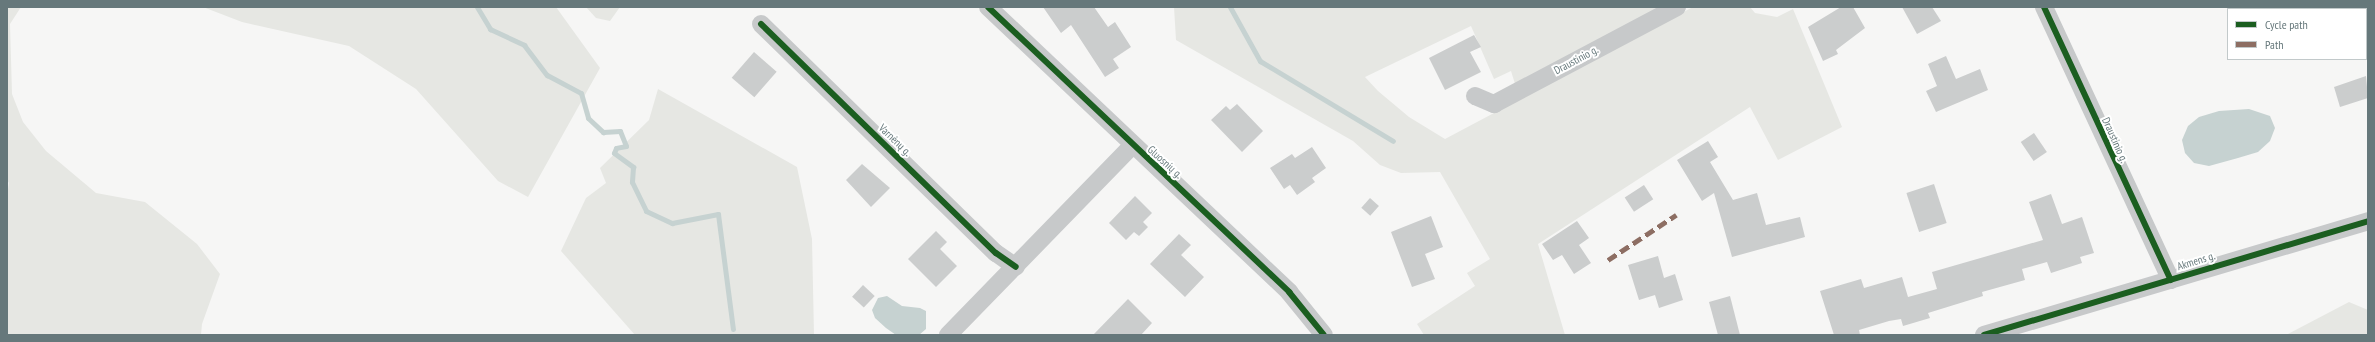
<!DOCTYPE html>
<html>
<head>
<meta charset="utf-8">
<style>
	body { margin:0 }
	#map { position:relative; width:2375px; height:342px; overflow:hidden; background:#f6f6f5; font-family:"PT Sans Narrow",sans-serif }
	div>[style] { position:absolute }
	.green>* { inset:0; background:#e6e7e3 }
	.water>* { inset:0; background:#c6d2d1 }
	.stream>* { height:5px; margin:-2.5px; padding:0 2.5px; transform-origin:2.5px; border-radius:2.5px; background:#c6d2d1 }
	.building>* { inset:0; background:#cbcdcd; transform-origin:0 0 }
	.minor>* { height:18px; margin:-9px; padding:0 9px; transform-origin:9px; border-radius:9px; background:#c7c9ca }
	.quiet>* { height:5px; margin-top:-2.5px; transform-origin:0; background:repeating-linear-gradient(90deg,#8d6e63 0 10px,transparent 0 15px) }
	.cycleway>* { height:6px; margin:-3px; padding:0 3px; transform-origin:3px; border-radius:3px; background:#1b5e20 }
	span { translate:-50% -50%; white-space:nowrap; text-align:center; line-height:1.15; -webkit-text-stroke:4px #fff; paint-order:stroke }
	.street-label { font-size:11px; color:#66787b }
	.frame { position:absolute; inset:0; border:8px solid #66787b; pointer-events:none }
	.legend { position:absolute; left:2227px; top:8px; width:140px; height:52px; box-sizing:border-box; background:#fff; border:1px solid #c2c9ca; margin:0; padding:5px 7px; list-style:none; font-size:12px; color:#66787b }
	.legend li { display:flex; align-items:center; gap:8px; height:20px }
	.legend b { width:20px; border:1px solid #c2c9ca }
</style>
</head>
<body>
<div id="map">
	<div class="green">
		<i style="clip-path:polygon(7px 7px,21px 7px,10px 24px,12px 94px,23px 122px,46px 151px,96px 193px,145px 202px,197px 244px,220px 274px,202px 324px,201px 335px,7px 335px,7px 195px,9px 183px,7px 180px)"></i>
		<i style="clip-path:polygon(203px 7px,556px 7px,600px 68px,528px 197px,498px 181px,416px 89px,349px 46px,242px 22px)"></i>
		<i style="clip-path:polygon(586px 7px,620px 7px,610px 21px,596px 18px)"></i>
		<i style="clip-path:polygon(1174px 7px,1665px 7px,1516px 87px,1511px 71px,1494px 79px,1471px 26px,1365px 77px,1378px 91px,1409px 117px,1445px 139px,1693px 7px,1750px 7px,1755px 13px,1777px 17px,1793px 9px,1842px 127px,1778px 160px,1750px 107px,1538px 244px,1565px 335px,1424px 335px,1417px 324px,1475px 286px,1467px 273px,1490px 259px,1440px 172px,1401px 173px,1380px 165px,1353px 141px,1176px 40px)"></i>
		<i style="clip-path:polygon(658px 89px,797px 167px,812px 239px,814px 335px,635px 335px,561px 251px,586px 198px,606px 183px,600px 168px,649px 120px)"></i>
		<i style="clip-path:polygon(2349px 302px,2368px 310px,2368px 335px,2286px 335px)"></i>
	</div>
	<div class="water">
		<i style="clip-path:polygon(2249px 109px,2270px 116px,2275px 128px,2270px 141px,2258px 152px,2238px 158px,2209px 166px,2194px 163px,2185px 153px,2182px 140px,2188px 126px,2199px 117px,2219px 111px)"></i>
		<i style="clip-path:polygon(887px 296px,902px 306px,920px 308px,926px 311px,926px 329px,919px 335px,896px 335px,886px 328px,875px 318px,872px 310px,878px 298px)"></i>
	</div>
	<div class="stream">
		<i style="left:477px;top:7px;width:26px;rotate:59deg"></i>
		<i style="left:490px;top:29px;width:38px;rotate:25deg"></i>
		<i style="left:524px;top:45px;width:38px;rotate:53deg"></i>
		<i style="left:547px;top:75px;width:38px;rotate:28deg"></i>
		<i style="left:581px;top:93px;width:26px;rotate:74deg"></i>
		<i style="left:588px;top:118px;width:21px;rotate:43deg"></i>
		<i style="left:603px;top:132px;width:17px;rotate:-3deg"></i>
		<i style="left:620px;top:131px;width:16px;rotate:68deg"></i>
		<i style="left:626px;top:146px;width:10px;rotate:169deg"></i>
		<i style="left:616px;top:148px;width:5px;rotate:112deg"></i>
		<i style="left:614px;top:153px;width:24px;rotate:36deg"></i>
		<i style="left:633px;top:167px;width:15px;rotate:94deg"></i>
		<i style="left:632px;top:182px;width:32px;rotate:64deg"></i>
		<i style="left:646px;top:211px;width:29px;rotate:25deg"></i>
		<i style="left:672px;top:223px;width:47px;rotate:-11.1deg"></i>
		<i style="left:718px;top:214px;width:116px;rotate:82.6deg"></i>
		<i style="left:1230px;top:7px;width:62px;rotate:60.9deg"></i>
		<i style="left:1260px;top:61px;width:155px;rotate:31deg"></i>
	</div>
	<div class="building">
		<i style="clip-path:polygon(1043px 7px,1094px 7px,1108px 27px,1115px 22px,1131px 47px,1113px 59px,1119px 68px,1105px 77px,1071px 25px,1061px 33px)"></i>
		<i style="clip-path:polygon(1841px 7px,1853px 7px,1865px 28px,1836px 50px,1838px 54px,1823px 61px,1808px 27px)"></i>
		<i style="clip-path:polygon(1902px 7px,1932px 7px,1941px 21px,1917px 34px)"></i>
		<i style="clip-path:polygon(1474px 35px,1481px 47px,1470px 52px,1481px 72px,1445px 90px,1429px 58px)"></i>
		<i style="left:754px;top:52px;width:30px;height:34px;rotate:41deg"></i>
		<i style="clip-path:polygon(1946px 56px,1956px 79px,1980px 69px,1988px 90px,1936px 112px,1926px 91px,1937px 86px,1928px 64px)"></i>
		<i style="clip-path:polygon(2366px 76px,2368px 98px,2340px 107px,2334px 87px)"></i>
		<i style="clip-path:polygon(1237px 104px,1263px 131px,1242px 152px,1211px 120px,1226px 106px,1230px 110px)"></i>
		<i style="left:2034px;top:133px;width:23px;height:16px;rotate:56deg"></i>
		<i style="clip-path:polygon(1708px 141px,1718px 157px,1710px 162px,1733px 200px,1757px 193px,1766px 225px,1800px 217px,1805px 237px,1732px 257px,1714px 193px,1702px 201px,1677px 160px)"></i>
		<i style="clip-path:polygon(1312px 147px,1326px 168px,1312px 178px,1315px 182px,1297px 195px,1290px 185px,1284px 189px,1270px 168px,1292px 154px,1295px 158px)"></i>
		<i style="clip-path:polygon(862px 164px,890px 188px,871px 207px,846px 180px)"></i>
		<i style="left:1934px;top:184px;width:41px;height:29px;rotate:72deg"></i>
		<i style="left:1644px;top:185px;width:17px;height:23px;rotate:57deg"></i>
		<i style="clip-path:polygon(2051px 194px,2062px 224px,2082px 217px,2094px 253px,2080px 257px,2082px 263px,2051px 273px,2047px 262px,2022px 269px,2025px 280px,1982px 292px,1983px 296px,1928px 313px,1930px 318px,1903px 326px,1901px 319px,1889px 321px,1859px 330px,1860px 335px,1834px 335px,1820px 291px,1861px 279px,1864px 288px,1902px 277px,1908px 297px,1937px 289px,1932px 272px,2043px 240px,2029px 202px)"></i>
		<i style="clip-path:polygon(1135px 196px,1152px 213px,1143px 222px,1148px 227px,1139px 236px,1134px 232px,1126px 240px,1109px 223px)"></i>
		<i style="left:1370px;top:198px;width:12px;height:13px;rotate:42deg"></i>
		<i style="clip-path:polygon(1431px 216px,1443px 247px,1425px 254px,1435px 279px,1412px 287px,1391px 232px)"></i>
		<i style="clip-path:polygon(1577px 221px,1589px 238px,1579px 245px,1591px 263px,1574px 274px,1562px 255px,1553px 260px,1542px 244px)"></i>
		<i style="clip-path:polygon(936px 231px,947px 242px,940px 249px,957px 266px,936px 287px,908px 259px)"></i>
		<i style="clip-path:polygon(1179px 234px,1191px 245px,1181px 255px,1204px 277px,1185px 297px,1150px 264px)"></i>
		<i style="clip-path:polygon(1658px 256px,1664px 278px,1675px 274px,1683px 300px,1659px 308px,1655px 295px,1639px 300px,1628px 265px)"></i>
		<i style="left:863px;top:285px;width:16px;height:16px;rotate:43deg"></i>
		<i style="clip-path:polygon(1730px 296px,1740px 335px,1718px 335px,1709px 302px)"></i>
		<i style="clip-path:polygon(1128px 299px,1152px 323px,1141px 335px,1093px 335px)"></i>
	</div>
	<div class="minor">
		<i style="left:988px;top:7px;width:415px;rotate:43.4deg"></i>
		<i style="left:1289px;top:292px;width:55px;rotate:50.9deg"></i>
		<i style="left:2044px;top:7px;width:301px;rotate:65.1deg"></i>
		<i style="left:761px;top:24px;width:328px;rotate:44.3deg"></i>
		<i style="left:996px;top:253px;width:24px;rotate:35deg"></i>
		<i style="left:1475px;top:96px;width:21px;rotate:23deg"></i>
		<i style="left:1494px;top:104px;width:207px;rotate:-27.9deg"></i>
		<i style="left:948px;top:335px;width:264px;rotate:-45.8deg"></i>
		<i style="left:1984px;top:335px;width:401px;rotate:-16.5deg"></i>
	</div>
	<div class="quiet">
		<i style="left:1608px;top:260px;width:82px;rotate:-33.5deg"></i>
	</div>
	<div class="cycleway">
		<i style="left:988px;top:7px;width:415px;rotate:43.4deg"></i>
		<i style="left:1289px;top:292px;width:55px;rotate:50.9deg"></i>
		<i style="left:2044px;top:7px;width:301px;rotate:65.1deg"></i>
		<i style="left:761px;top:24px;width:328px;rotate:44.3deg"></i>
		<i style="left:996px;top:253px;width:24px;rotate:35deg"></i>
		<i style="left:1984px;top:335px;width:401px;rotate:-16.5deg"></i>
	</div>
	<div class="street-label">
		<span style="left:1576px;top:60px;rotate:-28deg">Draustinio g.</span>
		<span style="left:895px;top:140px;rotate:44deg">Varnėnų g.</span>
		<span style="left:2115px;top:140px;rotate:66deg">Draustinio g.</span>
		<span style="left:1165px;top:162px;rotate:42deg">Gluosnių g.</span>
		<span style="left:2196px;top:261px;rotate:-17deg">Akmens g.</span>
	</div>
	<div class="frame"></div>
	<ul class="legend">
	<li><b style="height:5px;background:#1b5e20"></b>Cycle path</li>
	<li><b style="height:5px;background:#8d6e63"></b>Path</li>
	</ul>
</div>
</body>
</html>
